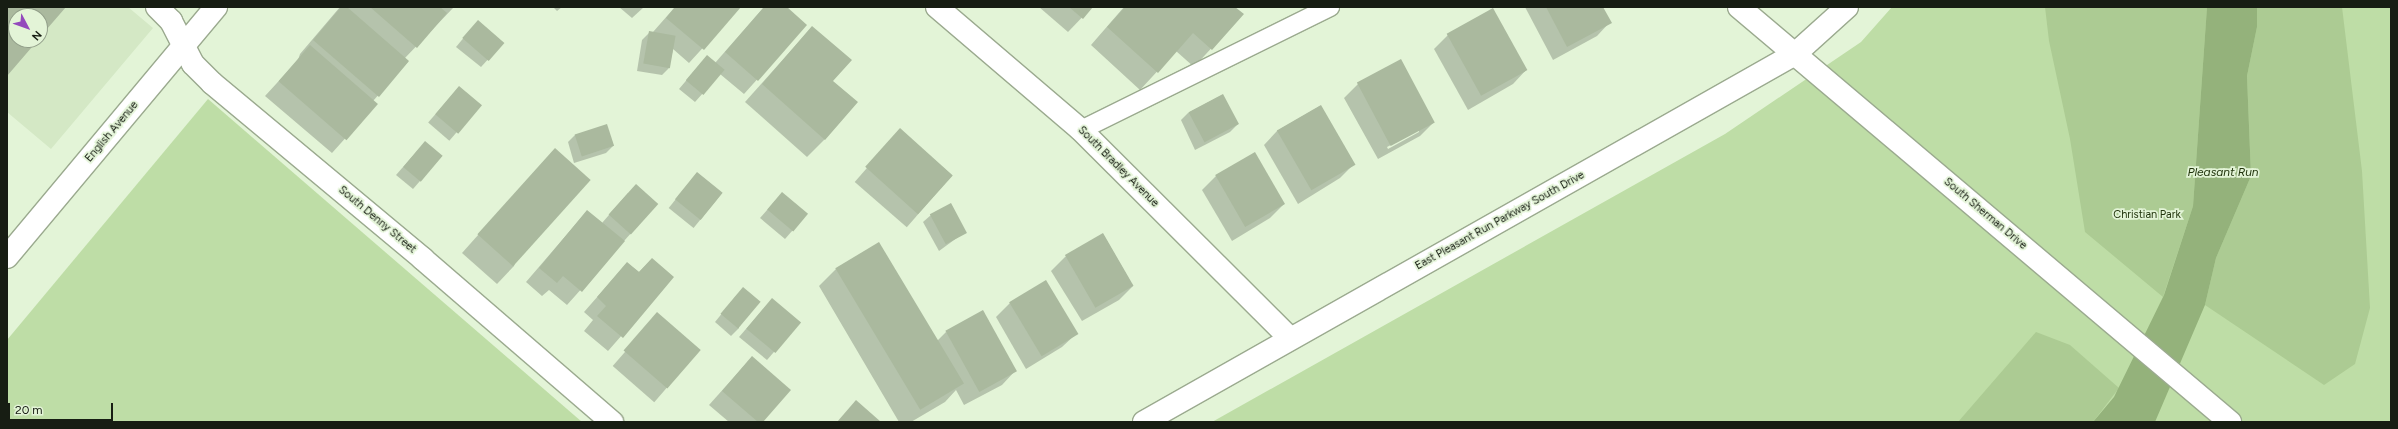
<!DOCTYPE html>
<html>
<head>
<meta charset="utf-8">
<style>
	body { margin:0 }
	#map { position:relative; width:2398px; height:429px; overflow:hidden; background:#e3f4d7; font-family:Figtree,sans-serif }
	div>[style] { position:absolute }
	.built>* { inset:0; background:#d4e8c5 }
	.green>* { inset:0; background:#bedda6 }
	.forest>* { inset:0; background:#accb93 }
	.water>* { inset:0; background:#94b27b }
	.shadow>* { inset:0; background:#0003; transform-origin:0 0 }
	.building>* { inset:0; background:#aab99e; transform-origin:0 0 }
	.roads { filter:drop-shadow(1px 0 #9baa8f) drop-shadow(-1px 0 #9baa8f) drop-shadow(0 1px #9baa8f) drop-shadow(0 -1px #9baa8f) }
	.lane>* { height:18px; margin:-9px; padding:0 9px; transform-origin:9px; border-radius:9px; background:#fff }
	.street>* { height:22px; margin:-11px; padding:0 11px; transform-origin:11px; border-radius:11px; background:#fff }
	.secondary>* { height:22px; margin:-11px; padding:0 11px; transform-origin:11px; border-radius:11px; background:#fff }
	span { translate:-50% -50%; white-space:nowrap; text-align:center; line-height:1.15; -webkit-text-stroke:3.5px #e3f4d7; paint-order:stroke }
	.street-label { font-size:11px; color:#171d13 }
	.park-label { font-size:11px; color:#23360e }
	.water-label { font-size:12px; color:#21340c; font-style:italic }
	.frame { position:absolute; inset:0; border:8px solid #171d13; pointer-events:none }
	.north { position:absolute; left:8px; top:8px; width:40px; height:40px; box-sizing:border-box; background:#e3f4d7; border:1px solid #919e89; border-radius:50%; rotate:131deg; font-size:11px; font-weight:700; line-height:16px; text-align:center; color:#171d13 }
	.north::after { content:''; display:block; margin:auto; width:14px; height:18px; background:#9349bc; clip-path:polygon(50% 0,100% 100%,50% 72%,0 100%) }
	.scale { position:absolute; left:8px; top:403px; width:105px; height:18px; box-sizing:border-box; border:2px solid #171d13; border-top:0; padding-left:5px; font-size:12px; line-height:14px; white-space:nowrap; color:#171d13; -webkit-text-stroke:3px #e3f4d7; paint-order:stroke }
</style>
</head>
<body>
<div id="map">
	<div class="built">
		<i style="clip-path:polygon(evenodd,7px 7px,128px 7px,153px 28px,51px 149px,7px 112px,7px 7px,16px 16px,40px 16px,40px 40px,16px 40px,16px 16px)"></i>
	</div>
	<div class="green">
		<i style="clip-path:polygon(1892px 7px,2391px 7px,2391px 422px,1212px 422px,1725px 134px,1861px 42px)"></i>
		<i style="clip-path:polygon(208px 99px,582px 422px,7px 422px,7px 340px)"></i>
	</div>
	<div class="forest">
		<i style="clip-path:polygon(2045px 7px,2207px 7px,2193px 206px,2163px 297px,2085px 232px,2070px 139px,2049px 41px)"></i>
		<i style="clip-path:polygon(2257px 7px,2342px 7px,2362px 171px,2370px 308px,2355px 364px,2324px 385px,2205px 305px,2216px 258px,2251px 176px,2247px 76px,2257px 27px)"></i>
		<i style="clip-path:polygon(2036px 332px,2070px 345px,2119px 388px,2093px 422px,1958px 422px)"></i>
	</div>
	<div class="water">
		<i style="clip-path:polygon(2207px 7px,2257px 7px,2257px 27px,2247px 76px,2251px 176px,2216px 258px,2205px 305px,2155px 422px,2093px 422px,2114px 397px,2164px 295px,2193px 206px)"></i>
	</div>
	<div class="shadow">
		<i style="clip-path:polygon(340px 7px,454px 7px,404px 59px,408px 62px,373px 101px,376px 104px,332px 153px,265px 96px,298px 60px,300px 54px)"></i>
		<i style="clip-path:polygon(553px 7px,562px 7px,557px 11px)"></i>
		<i style="clip-path:polygon(619px 7px,644px 7px,632px 18px)"></i>
		<i style="clip-path:polygon(675px 7px,740px 7px,689px 63px,673px 49px,669px 68px,662px 75px,637px 71px,642px 40px,650px 32px,653px 32px)"></i>
		<i style="clip-path:polygon(764px 7px,785px 7px,806px 25px,744px 94px,720px 74px,695px 102px,679px 89px,707px 56px,715px 63px)"></i>
		<i style="clip-path:polygon(1039px 7px,1092px 7px,1068px 32px)"></i>
		<i style="clip-path:polygon(1124px 7px,1234px 7px,1242px 15px,1194px 67px,1176px 51px,1140px 90px,1091px 45px)"></i>
		<i style="clip-path:polygon(1525px 7px,1602px 7px,1610px 22px,1597px 36px,1553px 60px)"></i>
		<i style="clip-path:polygon(812px 27px,832px 81px,825px 139px,807px 157px,745px 102px)"></i>
		<i style="clip-path:polygon(471px 29px,503px 43px,481px 67px,456px 47px)"></i>
		<i style="clip-path:polygon(1448px 35px,1526px 70px,1513px 84px,1468px 110px,1434px 49px)"></i>
		<i style="clip-path:polygon(evenodd,1358px 84px,1434px 122px,1420px 136px,1378px 159px,1344px 98px,1358px 84px,1419px 130px,1419px 132px,1388px 149px,1387px 147px,1419px 130px)"></i>
		<i style="left:459px;top:87px;width:28px;height:47px;rotate:41deg"></i>
		<i style="clip-path:polygon(1222px 95px,1238px 124px,1230px 132px,1195px 150px,1181px 120px,1188px 113px)"></i>
		<i style="clip-path:polygon(1320px 106px,1354px 164px,1340px 178px,1298px 204px,1264px 145px,1277px 131px)"></i>
		<i style="left:900px;top:130px;width:69px;height:69px;rotate:41deg"></i>
		<i style="clip-path:polygon(575px 135px,613px 146px,606px 153px,574px 163px,568px 142px)"></i>
		<i style="clip-path:polygon(555px 149px,514px 266px,497px 284px,462px 253px)"></i>
		<i style="clip-path:polygon(418px 150px,442px 156px,413px 189px,396px 175px)"></i>
		<i style="left:697px;top:173px;width:32px;height:45px;rotate:39deg"></i>
		<i style="clip-path:polygon(1216px 176px,1284px 204px,1270px 218px,1232px 241px,1202px 190px)"></i>
		<i style="clip-path:polygon(628px 193px,657px 204px,567px 305px,549px 290px,542px 296px,526px 282px,587px 211px,602px 223px)"></i>
		<i style="clip-path:polygon(775px 201px,807px 214px,785px 239px,760px 218px)"></i>
		<i style="clip-path:polygon(931px 215px,965px 232px,939px 251px,923px 222px)"></i>
		<i style="clip-path:polygon(1103px 234px,1133px 286px,1119px 300px,1082px 321px,1051px 271px,1065px 257px)"></i>
		<i style="clip-path:polygon(652px 259px,673px 277px,608px 351px,584px 331px,593px 320px,584px 312px,627px 263px,639px 272px)"></i>
		<i style="clip-path:polygon(836px 269px,937px 341px,946px 332px,1015px 371px,1002px 385px,964px 405px,956px 390px,945px 402px,911px 422px,899px 422px,819px 286px)"></i>
		<i style="clip-path:polygon(736px 296px,739px 328px,731px 336px,715px 322px)"></i>
		<i style="clip-path:polygon(1010px 303px,1076px 334px,1062px 347px,1026px 369px,996px 317px)"></i>
		<i style="clip-path:polygon(765px 307px,800px 322px,767px 360px,739px 337px)"></i>
		<i style="left:658px;top:314px;width:55px;height:69px;rotate:41deg"></i>
		<i style="clip-path:polygon(752px 357px,762px 422px,729px 422px,709px 405px)"></i>
	</div>
	<div class="building">
		<i style="clip-path:polygon(7px 7px,66px 7px,40px 37px,40px 16px,16px 16px,16px 40px,38px 40px,7px 76px)"></i>
		<i style="clip-path:polygon(341px 7px,347px 7px,409px 61px,379px 97px,313px 40px)"></i>
		<i style="clip-path:polygon(370px 7px,440px 7px,447px 13px,417px 48px)"></i>
		<i style="clip-path:polygon(675px 7px,741px 7px,704px 50px,666px 18px)"></i>
		<i style="clip-path:polygon(764px 7px,787px 7px,807px 25px,758px 81px,725px 52px)"></i>
		<i style="clip-path:polygon(1069px 7px,1093px 7px,1083px 19px)"></i>
		<i style="clip-path:polygon(1125px 7px,1235px 7px,1244px 14px,1212px 50px,1193px 33px,1158px 73px,1107px 27px)"></i>
		<i style="clip-path:polygon(1546px 7px,1603px 7px,1612px 23px,1567px 47px)"></i>
		<i style="left:1493px;top:8px;width:71px;height:53px;rotate:61deg"></i>
		<i style="left:478px;top:20px;width:35px;height:24px;rotate:41deg"></i>
		<i style="clip-path:polygon(812px 26px,852px 60px,833px 81px,858px 102px,825px 140px,762px 84px)"></i>
		<i style="left:649px;top:31px;width:27px;height:33px;rotate:10deg"></i>
		<i style="left:310px;top:45px;width:90px;height:48px;rotate:41deg"></i>
		<i style="left:707px;top:55px;width:23px;height:33px;rotate:40deg"></i>
		<i style="left:1401px;top:59px;width:72px;height:50px;rotate:62deg"></i>
		<i style="left:459px;top:86px;width:30px;height:37px;rotate:40deg"></i>
		<i style="left:1223px;top:94px;width:34px;height:39px;rotate:62deg"></i>
		<i style="left:1321px;top:105px;width:69px;height:51px;rotate:60deg"></i>
		<i style="left:607px;top:124px;width:23px;height:34px;rotate:72deg"></i>
		<i style="left:900px;top:128px;width:71px;height:52px;rotate:42deg"></i>
		<i style="left:425px;top:141px;width:23px;height:34px;rotate:40deg"></i>
		<i style="left:555px;top:148px;width:48px;height:116px;rotate:42deg"></i>
		<i style="left:1255px;top:152px;width:60px;height:46px;rotate:60deg"></i>
		<i style="left:697px;top:172px;width:33px;height:35px;rotate:39deg"></i>
		<i style="left:636px;top:184px;width:30px;height:41px;rotate:42deg"></i>
		<i style="left:782px;top:192px;width:34px;height:23px;rotate:40deg"></i>
		<i style="left:951px;top:203px;width:34px;height:24px;rotate:62deg"></i>
		<i style="clip-path:polygon(587px 210px,625px 241px,582px 292px,563px 276px,557px 283px,539px 268px)"></i>
		<i style="left:1103px;top:233px;width:61px;height:44px;rotate:60deg"></i>
		<i style="left:879px;top:242px;width:165px;height:51px;rotate:59deg"></i>
		<i style="clip-path:polygon(652px 258px,674px 277px,623px 338px,597px 316px,606px 306px,597px 297px,627px 262px,639px 272px)"></i>
		<i style="left:1046px;top:280px;width:63px;height:43px;rotate:59deg"></i>
		<i style="left:743px;top:287px;width:23px;height:35px;rotate:40deg"></i>
		<i style="left:772px;top:298px;width:38px;height:40px;rotate:40deg"></i>
		<i style="left:983px;top:310px;width:70px;height:43px;rotate:61deg"></i>
		<i style="left:657px;top:312px;width:58px;height:51px;rotate:41deg"></i>
		<i style="clip-path:polygon(752px 356px,791px 390px,763px 422px,758px 422px,722px 391px)"></i>
		<i style="clip-path:polygon(856px 400px,881px 422px,837px 422px)"></i>
	</div>
	<div class="roads">
		<div class="lane">
			<i style="left:1081px;top:130px;width:278px;rotate:-26.3deg"></i>
		</div>
		<div class="street">
			<i style="left:157px;top:7px;width:20px;rotate:45deg"></i>
			<i style="left:171px;top:21px;width:48px;rotate:62.9deg"></i>
			<i style="left:193px;top:64px;width:27px;rotate:45deg"></i>
			<i style="left:212px;top:83px;width:275px;rotate:39.8deg"></i>
			<i style="left:423px;top:259px;width:250px;rotate:40.8deg"></i>
			<i style="left:937px;top:7px;width:189px;rotate:40.5deg"></i>
			<i style="left:1081px;top:130px;width:295px;rotate:44.9deg"></i>
			<i style="left:1795px;top:54px;width:70px;rotate:-42.1deg"></i>
		</div>
		<div class="secondary">
			<i style="left:1739px;top:7px;width:643px;rotate:40.2deg"></i>
			<i style="left:7px;top:257px;width:326px;rotate:-50.1deg"></i>
			<i style="left:1144px;top:422px;width:748px;rotate:-29.48deg"></i>
		</div>
	</div>
	<div class="street-label">
		<span style="left:112px;top:132px;rotate:-50deg">English Avenue</span>
		<span style="left:1118px;top:167px;rotate:45deg">South Bradley Avenue</span>
		<span style="left:1985px;top:214px;rotate:40deg">South Sherman Drive</span>
		<span style="left:377px;top:220px;rotate:40deg">South Denny Street</span>
		<span style="left:1500px;top:221px;rotate:-29deg">East Pleasant Run Parkway South Drive</span>
	</div>
	<div class="park-label">
		<span style="left:2147px;top:215px">Christian Park</span>
	</div>
	<div class="water-label">
		<span style="left:2223px;top:173px">Pleasant Run</span>
	</div>
	<div class="frame"></div>
	<div class="north">N</div>
	<div class="scale">20 m</div>
</div>
</body>
</html>
